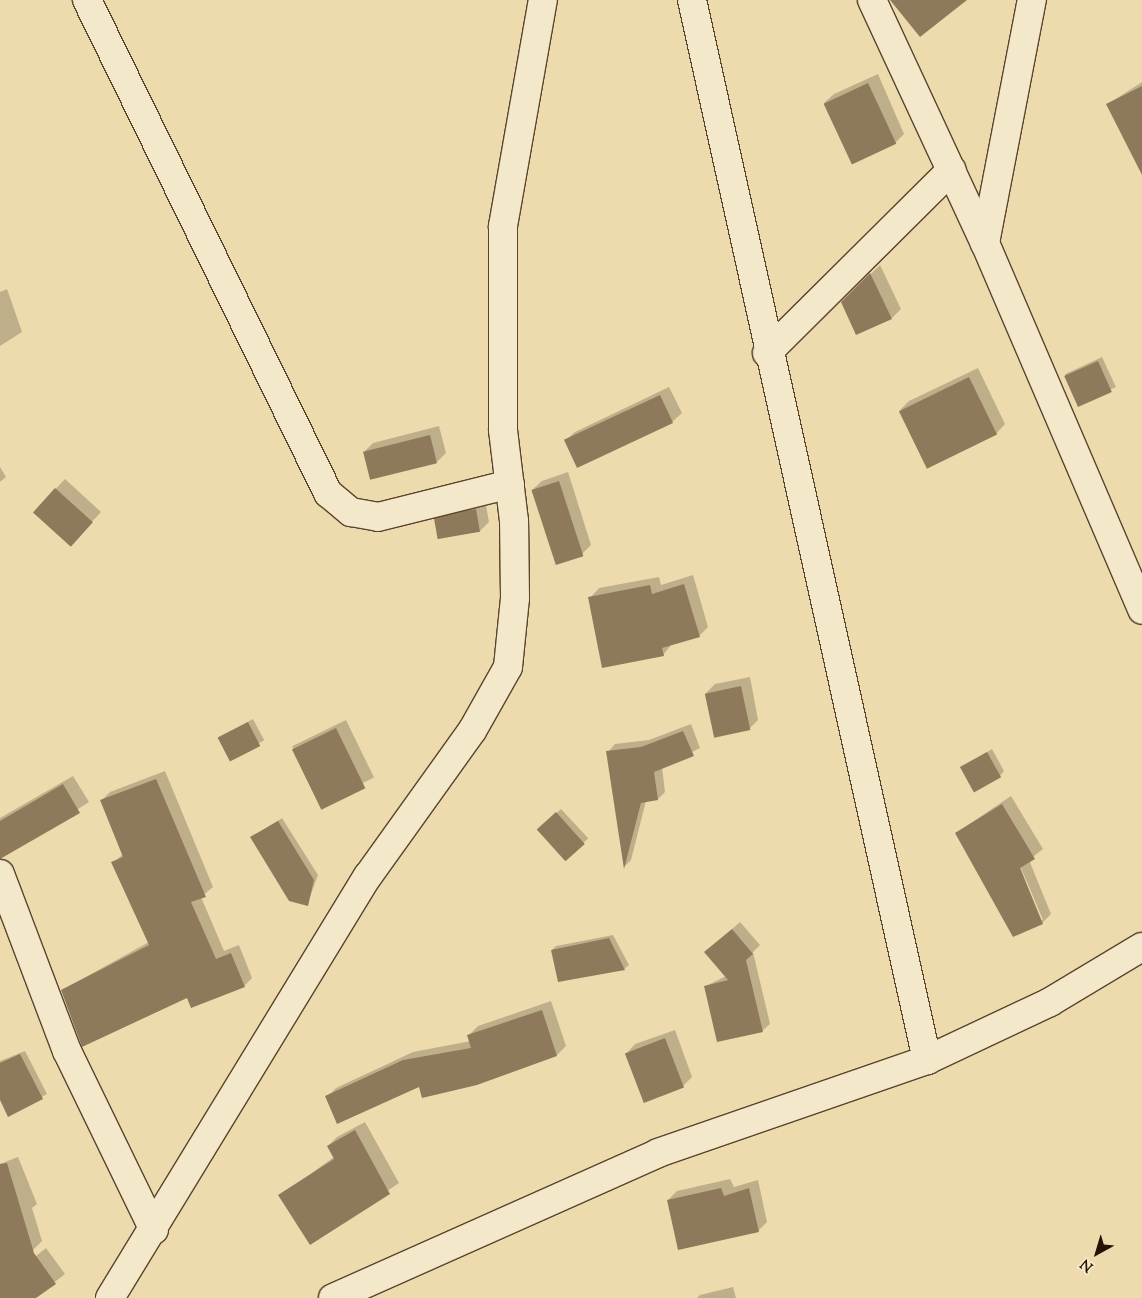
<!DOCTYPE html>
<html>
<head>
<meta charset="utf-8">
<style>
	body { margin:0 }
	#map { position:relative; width:1142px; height:1298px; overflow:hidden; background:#eedbad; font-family:"Sorts Mill Goudy",serif }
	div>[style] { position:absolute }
	.shadow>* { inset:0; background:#0003; transform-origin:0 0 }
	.building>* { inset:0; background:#8e7a5b; transform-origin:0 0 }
	.roads { filter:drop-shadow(1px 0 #59442d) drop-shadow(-1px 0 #59442d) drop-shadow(0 1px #59442d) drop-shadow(0 -1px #59442d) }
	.street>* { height:28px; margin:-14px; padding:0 14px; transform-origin:14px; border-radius:14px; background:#f4e8ca }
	span { translate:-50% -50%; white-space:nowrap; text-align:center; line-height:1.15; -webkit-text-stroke:4px #f4e8ca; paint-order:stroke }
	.north { position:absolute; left:1072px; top:1228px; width:50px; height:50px; -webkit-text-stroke:4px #f4e8ca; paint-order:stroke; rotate:219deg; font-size:14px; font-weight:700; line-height:20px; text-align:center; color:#271102 }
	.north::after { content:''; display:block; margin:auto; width:18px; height:22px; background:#271102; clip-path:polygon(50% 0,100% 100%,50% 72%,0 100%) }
</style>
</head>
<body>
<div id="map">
	<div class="shadow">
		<i style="clip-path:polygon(878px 74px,904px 134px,895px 143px,824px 103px,834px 94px)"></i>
		<i style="clip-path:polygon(1142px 82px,1142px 145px,1108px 104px)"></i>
		<i style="clip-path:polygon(880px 265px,901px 309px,892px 318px,842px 302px)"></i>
		<i style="clip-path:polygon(7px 289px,22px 332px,0 346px,0 292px)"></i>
		<i style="left:1102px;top:357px;width:33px;height:41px;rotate:65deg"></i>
		<i style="clip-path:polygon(978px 368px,1005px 424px,996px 434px,900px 410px,909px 401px)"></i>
		<i style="clip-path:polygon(669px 387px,682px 413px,672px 422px,565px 441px,575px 432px)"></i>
		<i style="clip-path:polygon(439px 426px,446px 453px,437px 462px,364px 452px,373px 443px)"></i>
		<i style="clip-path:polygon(0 467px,6px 477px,0 482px)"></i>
		<i style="clip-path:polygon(568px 472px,591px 545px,582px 554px,532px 490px,542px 481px)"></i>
		<i style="clip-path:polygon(65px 479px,101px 512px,79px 536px,34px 512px)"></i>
		<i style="clip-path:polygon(485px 500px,489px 522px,480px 531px,439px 539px,435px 520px,444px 510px)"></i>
		<i style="clip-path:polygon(693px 575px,708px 627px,699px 636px,672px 644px,663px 655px,590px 598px,599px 588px,659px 577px,661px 585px)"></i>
		<i style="clip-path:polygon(750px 677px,758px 720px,749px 729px,706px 693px,715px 684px)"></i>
		<i style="left:253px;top:719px;width:24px;height:40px;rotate:62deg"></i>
		<i style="left:346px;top:720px;width:64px;height:60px;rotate:64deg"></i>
		<i style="clip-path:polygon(691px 724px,700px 748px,662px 767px,665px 792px,658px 799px,646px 801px,631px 860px,625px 866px,608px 752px,615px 744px,649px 740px)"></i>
		<i style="clip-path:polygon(992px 749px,1004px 771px,1000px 776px,961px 768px)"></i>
		<i style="clip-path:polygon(165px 771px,213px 887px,201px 897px,224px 951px,239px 945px,252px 978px,244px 986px,188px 996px,62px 990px,149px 942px,113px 863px,123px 854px,102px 800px,110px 792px)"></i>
		<i style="clip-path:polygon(73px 776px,89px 802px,7px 855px,0 844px,0 818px)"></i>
		<i style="clip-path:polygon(evenodd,1011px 796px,1043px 849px,1029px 860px,1051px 914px,1042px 923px,956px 833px,1011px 796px,1018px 861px,1043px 920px,1040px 920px,1018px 861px)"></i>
		<i style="left:561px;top:809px;width:40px;height:31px;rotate:47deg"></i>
		<i style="clip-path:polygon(282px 818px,318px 875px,307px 905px,252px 837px)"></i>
		<i style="clip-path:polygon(740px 922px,760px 945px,753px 952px,770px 1024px,762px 1031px,706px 986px,726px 976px,706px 952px)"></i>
		<i style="clip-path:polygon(613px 935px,629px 965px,624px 969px,559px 981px,552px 950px,556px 946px)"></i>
		<i style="clip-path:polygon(551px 1001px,566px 1046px,557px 1055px,476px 1084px,420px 1085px,327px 1097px,336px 1088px,413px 1052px,471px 1041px,469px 1035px,478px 1026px)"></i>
		<i style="clip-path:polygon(675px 1030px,692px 1077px,683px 1086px,626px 1054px,635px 1044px)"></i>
		<i style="clip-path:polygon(25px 1051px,47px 1094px,9px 1115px,0 1098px,0 1061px)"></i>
		<i style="clip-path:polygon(365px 1122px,399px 1183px,311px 1243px,280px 1196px,334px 1157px,328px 1146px,337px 1137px)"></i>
		<i style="clip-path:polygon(18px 1157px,37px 1204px,32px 1208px,42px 1241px,33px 1250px,0 1264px,0 1164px)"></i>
		<i style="clip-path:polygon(730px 1179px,734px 1187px,758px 1180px,767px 1222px,758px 1231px,668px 1200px,677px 1191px)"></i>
		<i style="clip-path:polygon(46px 1248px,65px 1274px,34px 1298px,0 1298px,0 1285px)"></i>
		<i style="clip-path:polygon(733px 1287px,736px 1298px,697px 1298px,700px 1295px)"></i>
	</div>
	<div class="building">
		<i style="clip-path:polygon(890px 0,967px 0,920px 37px)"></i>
		<i style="left:868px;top:83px;width:67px;height:49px;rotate:65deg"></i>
		<i style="clip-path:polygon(1142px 86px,1142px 175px,1106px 104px)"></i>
		<i style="clip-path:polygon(870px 273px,892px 319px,856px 335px,841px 302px)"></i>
		<i style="left:1098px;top:361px;width:34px;height:37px;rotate:66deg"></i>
		<i style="left:969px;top:377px;width:64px;height:78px;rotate:64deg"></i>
		<i style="left:660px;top:395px;width:31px;height:106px;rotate:65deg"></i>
		<i style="left:430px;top:435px;width:29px;height:69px;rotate:76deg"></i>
		<i style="left:559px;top:481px;width:79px;height:29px;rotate:72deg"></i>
		<i style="left:55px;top:488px;width:51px;height:33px;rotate:42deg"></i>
		<i style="left:476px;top:509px;width:23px;height:43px;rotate:80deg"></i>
		<i style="clip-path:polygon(684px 584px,700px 637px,662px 648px,664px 656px,602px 668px,588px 597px,650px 585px,652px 594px)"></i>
		<i style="left:741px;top:686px;width:45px;height:37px;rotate:78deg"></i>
		<i style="left:248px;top:722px;width:27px;height:34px;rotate:63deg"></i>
		<i style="left:336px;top:728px;width:67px;height:49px;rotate:64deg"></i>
		<i style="clip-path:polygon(683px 731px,694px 756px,654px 772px,658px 800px,641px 803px,624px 869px,606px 751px,641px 747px)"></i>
		<i style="left:987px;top:752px;width:29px;height:31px;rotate:61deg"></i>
		<i style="clip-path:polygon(156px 779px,206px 897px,191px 902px,216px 959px,231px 953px,245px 987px,191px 1008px,187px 998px,82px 1047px,61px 990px,149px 945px,111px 862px,123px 857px,100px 800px)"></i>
		<i style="clip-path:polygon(63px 784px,80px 813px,0 859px,0 821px)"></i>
		<i style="clip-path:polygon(1002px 804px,1035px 859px,1020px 868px,1043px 924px,1013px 937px,955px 833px)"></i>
		<i style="left:556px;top:812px;width:43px;height:26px;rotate:48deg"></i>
		<i style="clip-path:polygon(278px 821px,314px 880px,308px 906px,289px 901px,250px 837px)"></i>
		<i style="clip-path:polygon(732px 929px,753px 954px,746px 960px,763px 1032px,717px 1042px,704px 986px,728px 980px,704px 952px)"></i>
		<i style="clip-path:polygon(609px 938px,625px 970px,558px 982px,551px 950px)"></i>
		<i style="clip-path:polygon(542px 1010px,557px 1056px,477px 1085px,422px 1098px,419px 1087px,337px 1124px,325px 1096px,403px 1060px,471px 1048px,467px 1035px)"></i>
		<i style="left:665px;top:1038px;width:53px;height:43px;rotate:69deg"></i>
		<i style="clip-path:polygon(20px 1054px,43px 1099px,8px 1117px,0 1100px,0 1063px)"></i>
		<i style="clip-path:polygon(355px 1130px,390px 1194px,310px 1245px,278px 1195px,334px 1159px,327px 1146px)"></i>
		<i style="clip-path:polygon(7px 1163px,34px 1253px,56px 1284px,36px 1298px,0 1298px,0 1164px)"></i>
		<i style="clip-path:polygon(721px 1188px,724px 1196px,749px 1188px,759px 1232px,678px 1250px,667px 1200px)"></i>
	</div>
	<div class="roads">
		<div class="street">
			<i style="left:87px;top:0;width:549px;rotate:63.95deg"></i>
			<i style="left:328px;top:493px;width:30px;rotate:40deg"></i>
			<i style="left:351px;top:512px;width:27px;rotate:10deg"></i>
			<i style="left:378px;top:517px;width:136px;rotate:-14deg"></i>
			<i style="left:692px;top:0;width:1086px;rotate:77.5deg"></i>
			<i style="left:872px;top:0;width:268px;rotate:65.1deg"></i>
			<i style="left:985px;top:243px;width:399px;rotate:66.8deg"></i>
			<i style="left:985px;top:243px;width:248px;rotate:-79.1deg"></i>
			<i style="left:767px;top:353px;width:260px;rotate:-44.8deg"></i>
			<i style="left:0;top:874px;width:189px;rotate:69.3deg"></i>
			<i style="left:67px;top:1051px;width:199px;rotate:64.1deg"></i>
			<i style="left:110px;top:1298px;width:495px;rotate:-58.6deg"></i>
			<i style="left:368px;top:876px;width:178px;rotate:-54.4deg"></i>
			<i style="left:472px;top:731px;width:73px;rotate:-60.6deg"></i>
			<i style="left:508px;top:667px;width:69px;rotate:-84.2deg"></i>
			<i style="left:515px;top:598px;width:77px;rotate:-90.7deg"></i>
			<i style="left:514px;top:521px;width:92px;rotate:-96.9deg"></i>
			<i style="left:503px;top:430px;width:204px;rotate:-90deg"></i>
			<i style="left:503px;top:226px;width:230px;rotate:-80deg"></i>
			<i style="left:333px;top:1298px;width:356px;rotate:-24deg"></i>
			<i style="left:658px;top:1153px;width:285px;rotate:-19.1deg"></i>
			<i style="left:927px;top:1060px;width:136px;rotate:-25.2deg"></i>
			<i style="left:1050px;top:1002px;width:107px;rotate:-30.9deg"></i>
		</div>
	</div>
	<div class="north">N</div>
</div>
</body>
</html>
